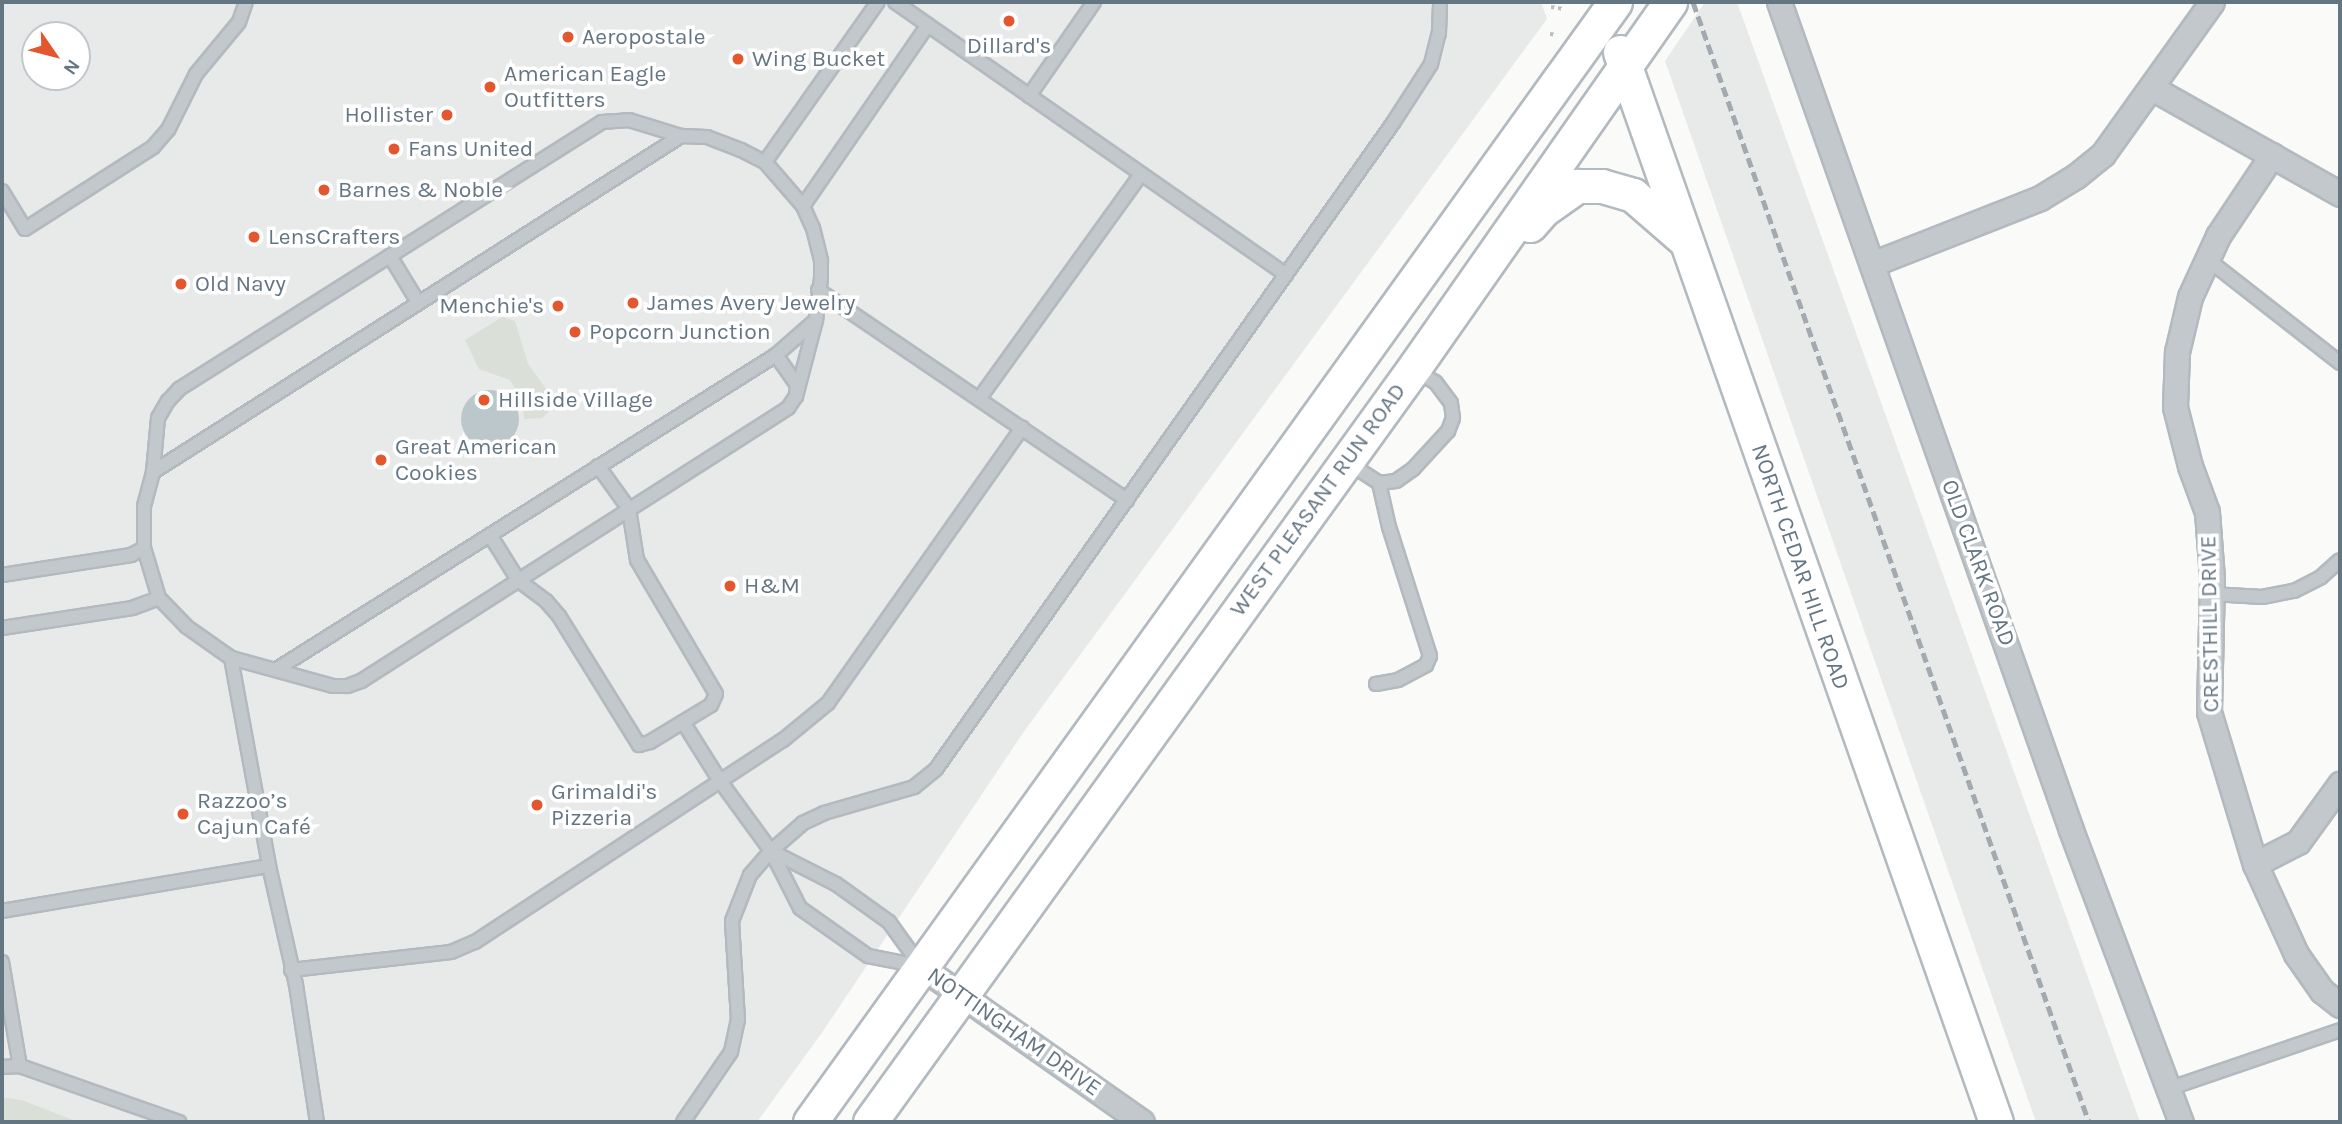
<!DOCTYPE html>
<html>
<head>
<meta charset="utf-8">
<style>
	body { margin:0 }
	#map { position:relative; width:2342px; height:1124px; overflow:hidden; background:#fafaf8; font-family:Karla,sans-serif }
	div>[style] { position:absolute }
	.built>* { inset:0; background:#e8e9e9 }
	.green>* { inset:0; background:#dadfd7 }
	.water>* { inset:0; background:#bbc7cb }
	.round { border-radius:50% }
	.path>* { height:3.5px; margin-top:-1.75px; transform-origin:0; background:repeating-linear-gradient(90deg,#bbbfc2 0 3.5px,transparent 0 7px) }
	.roads { filter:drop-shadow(2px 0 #b3babf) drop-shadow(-2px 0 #b3babf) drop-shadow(0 2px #b3babf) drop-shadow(0 -2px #b3babf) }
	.lane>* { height:12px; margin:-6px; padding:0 6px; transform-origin:6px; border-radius:6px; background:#c3c8cc }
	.street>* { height:23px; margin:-11.5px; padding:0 11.5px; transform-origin:11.5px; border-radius:11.5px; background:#c3c8cc }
	.secondary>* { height:33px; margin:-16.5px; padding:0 16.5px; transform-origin:16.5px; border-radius:16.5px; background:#fff }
	.rail>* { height:5px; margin-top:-2.5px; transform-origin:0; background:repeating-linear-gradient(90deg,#a2aab0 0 10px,transparent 0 15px) }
	.dots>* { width:19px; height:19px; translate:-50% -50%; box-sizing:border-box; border:4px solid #fff; border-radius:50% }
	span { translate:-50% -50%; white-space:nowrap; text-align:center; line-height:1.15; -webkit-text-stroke:7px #fff; paint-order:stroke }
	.poi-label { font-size:23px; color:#657683 }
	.left { translate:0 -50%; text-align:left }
	.right { translate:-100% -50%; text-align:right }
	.street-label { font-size:23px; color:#657683 }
	.frame { position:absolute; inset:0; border:4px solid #657683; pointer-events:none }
	.north { position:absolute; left:21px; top:21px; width:70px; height:70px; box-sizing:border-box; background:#fff; border:2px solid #c1c8cd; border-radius:50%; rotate:125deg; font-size:19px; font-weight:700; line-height:28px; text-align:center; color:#657683 }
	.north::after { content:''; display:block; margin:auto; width:24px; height:32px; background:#e4572e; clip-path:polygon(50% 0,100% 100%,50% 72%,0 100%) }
</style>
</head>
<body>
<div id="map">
	<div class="built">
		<i style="clip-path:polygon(evenodd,2px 2px,1541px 2px,1547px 19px,1025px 730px,821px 1034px,757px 1122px,79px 1122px,22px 1100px,2px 1097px,2px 2px,35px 35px,77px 35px,77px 77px,35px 77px,35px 35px)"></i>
		<i style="clip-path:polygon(1705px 2px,1737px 2px,2140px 1122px,2036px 1122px,1665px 61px)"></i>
	</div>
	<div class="green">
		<i style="clip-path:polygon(502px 317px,515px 321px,528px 364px,557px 404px,542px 418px,524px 419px,523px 401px,510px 380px,479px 369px,465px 340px)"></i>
		<i style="clip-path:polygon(2px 1097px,22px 1100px,79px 1122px,2px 1122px)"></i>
	</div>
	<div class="water">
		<i class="round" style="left:461px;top:390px;width:58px;height:58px"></i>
	</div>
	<div class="path">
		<i style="left:1551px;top:7px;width:12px;rotate:9deg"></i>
		<i style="left:1550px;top:34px;width:7px;rotate:8deg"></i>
	</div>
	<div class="roads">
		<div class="lane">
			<i style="left:895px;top:2px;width:477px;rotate:34.9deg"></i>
			<i style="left:1029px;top:96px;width:114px;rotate:-55.3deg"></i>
			<i style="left:765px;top:162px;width:196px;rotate:-54.8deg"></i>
			<i style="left:2px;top:191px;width:44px;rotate:58.8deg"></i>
			<i style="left:25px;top:229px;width:152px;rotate:-32.6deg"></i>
			<i style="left:153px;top:147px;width:23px;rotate:-49deg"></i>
			<i style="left:168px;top:130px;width:63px;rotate:-63.4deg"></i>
			<i style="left:196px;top:74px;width:67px;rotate:-50.4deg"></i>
			<i style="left:239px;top:22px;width:21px;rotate:-71deg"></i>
			<i style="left:803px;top:206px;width:220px;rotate:-55.4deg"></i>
			<i style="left:390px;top:256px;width:54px;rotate:58.7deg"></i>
			<i style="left:2207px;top:259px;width:169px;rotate:38deg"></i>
			<i style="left:818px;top:290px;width:374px;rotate:34.2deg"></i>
			<i style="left:776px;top:355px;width:37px;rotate:55deg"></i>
			<i style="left:797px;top:385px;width:11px;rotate:95deg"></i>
			<i style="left:796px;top:396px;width:14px;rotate:124deg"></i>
			<i style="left:788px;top:408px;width:507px;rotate:147.41deg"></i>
			<i style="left:361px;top:681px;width:15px;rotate:160deg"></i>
			<i style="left:347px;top:686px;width:14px;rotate:180deg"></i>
			<i style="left:333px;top:686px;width:106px;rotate:-164.6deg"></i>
			<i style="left:231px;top:658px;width:54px;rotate:-144.8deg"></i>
			<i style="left:187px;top:627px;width:40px;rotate:-134deg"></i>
			<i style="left:159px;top:598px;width:52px;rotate:-106.7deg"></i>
			<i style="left:144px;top:548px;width:42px;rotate:-90deg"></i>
			<i style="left:144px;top:506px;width:35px;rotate:-75deg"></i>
			<i style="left:153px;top:472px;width:54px;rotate:-84.7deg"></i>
			<i style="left:158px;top:418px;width:20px;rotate:-60deg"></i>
			<i style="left:168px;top:401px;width:16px;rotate:-47deg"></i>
			<i style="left:179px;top:389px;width:500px;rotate:-32.26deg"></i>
			<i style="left:602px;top:122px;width:27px;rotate:-4deg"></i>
			<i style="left:629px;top:120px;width:54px;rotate:17.1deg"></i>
			<i style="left:681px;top:136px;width:26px;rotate:2deg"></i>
			<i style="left:707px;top:137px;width:36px;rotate:21deg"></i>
			<i style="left:741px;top:150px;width:27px;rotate:27deg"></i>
			<i style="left:765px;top:162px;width:58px;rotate:49.2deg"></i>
			<i style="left:803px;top:206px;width:24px;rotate:66deg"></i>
			<i style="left:813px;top:228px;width:34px;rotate:76deg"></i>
			<i style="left:821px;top:261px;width:17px;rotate:90deg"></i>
			<i style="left:821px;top:278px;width:42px;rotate:96.8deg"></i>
			<i style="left:816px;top:320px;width:79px;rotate:104.7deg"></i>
			<i style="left:979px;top:399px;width:277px;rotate:-54.2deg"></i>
			<i style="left:1347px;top:462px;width:38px;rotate:33deg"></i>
			<i style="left:1379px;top:483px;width:17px;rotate:-7deg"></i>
			<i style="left:1396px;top:481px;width:21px;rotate:-35deg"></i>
			<i style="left:1413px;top:469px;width:52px;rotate:-47.4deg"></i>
			<i style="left:1448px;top:431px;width:14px;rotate:-69deg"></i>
			<i style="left:1453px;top:418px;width:15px;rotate:-98deg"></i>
			<i style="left:1451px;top:403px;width:26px;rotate:-127deg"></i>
			<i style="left:1435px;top:382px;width:25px;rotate:-151deg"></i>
			<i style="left:153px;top:472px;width:626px;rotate:-32.47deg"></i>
			<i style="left:490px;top:535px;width:53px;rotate:58.1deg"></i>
			<i style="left:518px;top:580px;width:35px;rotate:37deg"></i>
			<i style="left:546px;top:601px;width:20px;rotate:49deg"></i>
			<i style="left:559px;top:616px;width:152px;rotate:58.2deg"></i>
			<i style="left:639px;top:745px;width:11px;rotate:-15deg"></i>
			<i style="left:650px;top:742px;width:71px;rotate:-31.2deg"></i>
			<i style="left:711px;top:705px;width:12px;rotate:-66deg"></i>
			<i style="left:716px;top:694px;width:156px;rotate:-120.5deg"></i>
			<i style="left:637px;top:560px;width:52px;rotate:-98.9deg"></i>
			<i style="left:629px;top:509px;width:53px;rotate:-125.8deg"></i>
			<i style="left:2px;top:575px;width:131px;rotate:-8.8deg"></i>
			<i style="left:131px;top:555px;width:15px;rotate:-28deg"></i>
			<i style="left:2212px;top:594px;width:50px;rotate:3.4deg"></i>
			<i style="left:2262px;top:597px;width:33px;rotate:-11deg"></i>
			<i style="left:2294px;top:591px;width:30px;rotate:-27deg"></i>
			<i style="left:2321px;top:577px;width:25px;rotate:-42deg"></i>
			<i style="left:2px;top:628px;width:132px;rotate:-8.7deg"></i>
			<i style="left:132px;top:608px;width:29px;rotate:-20deg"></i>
			<i style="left:231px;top:658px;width:211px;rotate:79.6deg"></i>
			<i style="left:269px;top:866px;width:122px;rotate:77.2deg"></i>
			<i style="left:296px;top:985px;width:139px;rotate:81.3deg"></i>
			<i style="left:277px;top:669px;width:590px;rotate:-32.18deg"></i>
			<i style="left:776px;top:355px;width:53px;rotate:-41.2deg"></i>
			<i style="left:1376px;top:684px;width:22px;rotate:-10deg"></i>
			<i style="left:1398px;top:680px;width:32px;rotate:-28deg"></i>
			<i style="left:1426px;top:665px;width:10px;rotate:-66deg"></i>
			<i style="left:1430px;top:656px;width:135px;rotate:-107.6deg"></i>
			<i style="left:1389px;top:527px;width:45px;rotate:-102.8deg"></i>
			<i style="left:683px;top:722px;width:70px;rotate:57.9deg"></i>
			<i style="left:720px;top:781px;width:87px;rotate:53.9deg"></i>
			<i style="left:771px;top:851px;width:64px;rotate:63deg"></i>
			<i style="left:800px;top:908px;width:83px;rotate:35.2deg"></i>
			<i style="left:868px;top:956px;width:53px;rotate:10.9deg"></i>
			<i style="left:771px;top:851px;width:73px;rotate:26.9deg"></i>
			<i style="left:836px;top:884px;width:65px;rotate:35.6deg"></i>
			<i style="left:889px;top:922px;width:53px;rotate:54.2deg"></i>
			<i style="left:2px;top:911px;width:271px;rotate:-9.6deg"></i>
			<i style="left:2px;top:962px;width:106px;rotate:80.2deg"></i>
			<i style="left:291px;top:970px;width:161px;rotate:-6.4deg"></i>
			<i style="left:451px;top:952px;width:26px;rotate:-23deg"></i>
			<i style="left:475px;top:942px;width:368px;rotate:-33.3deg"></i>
			<i style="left:783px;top:740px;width:58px;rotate:-39.4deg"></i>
			<i style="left:828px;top:703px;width:337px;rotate:-54.8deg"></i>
			<i style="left:2px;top:1067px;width:18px;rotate:-3deg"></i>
			<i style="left:20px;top:1066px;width:169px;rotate:19.4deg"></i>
			<i style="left:2168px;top:1089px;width:182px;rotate:-18.9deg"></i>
			<i style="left:683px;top:1122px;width:85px;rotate:-55.6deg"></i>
			<i style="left:731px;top:1052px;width:33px;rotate:-78deg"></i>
			<i style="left:738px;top:1020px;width:99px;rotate:-93.5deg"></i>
			<i style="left:732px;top:921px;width:49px;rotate:-68.6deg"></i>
			<i style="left:750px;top:875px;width:32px;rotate:-49deg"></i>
			<i style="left:771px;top:851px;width:43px;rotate:-41.2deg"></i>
			<i style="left:803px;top:823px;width:23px;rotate:-25deg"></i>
			<i style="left:824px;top:813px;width:94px;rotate:-16.1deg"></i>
			<i style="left:914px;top:787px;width:28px;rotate:-39deg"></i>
			<i style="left:936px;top:769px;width:791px;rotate:-54.72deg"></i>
			<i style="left:1393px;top:123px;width:70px;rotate:-57.2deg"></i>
			<i style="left:1431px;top:64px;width:32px;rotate:-76deg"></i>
			<i style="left:1439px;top:33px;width:31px;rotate:-88deg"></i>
		</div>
		<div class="street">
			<i style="left:1779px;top:2px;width:878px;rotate:70.57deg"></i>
			<i style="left:2071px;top:830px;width:312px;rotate:69.4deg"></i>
			<i style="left:2152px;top:88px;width:216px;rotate:29.4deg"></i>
			<i style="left:2272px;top:155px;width:97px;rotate:123.7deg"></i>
			<i style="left:2218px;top:236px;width:67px;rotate:114.7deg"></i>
			<i style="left:2190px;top:297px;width:57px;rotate:103.3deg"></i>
			<i style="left:2177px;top:352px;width:55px;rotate:92.1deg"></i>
			<i style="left:2175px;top:407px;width:61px;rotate:75.7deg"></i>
			<i style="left:2190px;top:466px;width:49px;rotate:69.7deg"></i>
			<i style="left:2207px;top:512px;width:67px;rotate:85.7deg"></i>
			<i style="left:2212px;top:579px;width:133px;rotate:91.3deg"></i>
			<i style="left:2209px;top:712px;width:159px;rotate:73.2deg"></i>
			<i style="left:2255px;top:864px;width:99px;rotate:65.5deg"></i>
			<i style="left:2296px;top:954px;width:45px;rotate:54.9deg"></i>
			<i style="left:2322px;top:991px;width:23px;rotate:38deg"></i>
			<i style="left:1872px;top:264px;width:180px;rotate:-21.4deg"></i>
			<i style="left:2040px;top:198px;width:42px;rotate:-31.4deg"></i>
			<i style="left:2076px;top:176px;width:35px;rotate:-39deg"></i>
			<i style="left:2103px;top:154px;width:187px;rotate:-54.4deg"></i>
			<i style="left:2255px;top:864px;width:48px;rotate:-27.1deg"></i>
			<i style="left:2298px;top:842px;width:72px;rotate:-54.1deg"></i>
			<i style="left:920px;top:966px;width:271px;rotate:35.1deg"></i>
		</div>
		<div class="secondary">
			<i style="left:1620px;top:52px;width:1134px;rotate:70.64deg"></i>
			<i style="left:1530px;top:225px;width:20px;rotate:-49deg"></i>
			<i style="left:1543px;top:210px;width:42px;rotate:-35.2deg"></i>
			<i style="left:1577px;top:186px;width:25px"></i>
			<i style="left:1602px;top:186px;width:32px;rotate:16deg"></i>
			<i style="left:1633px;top:195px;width:69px;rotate:40.9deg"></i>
			<i style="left:810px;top:1122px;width:1379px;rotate:-54.29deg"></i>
			<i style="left:870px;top:1122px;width:933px;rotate:-54.2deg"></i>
			<i style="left:1416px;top:365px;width:443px;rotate:-55deg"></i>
		</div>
	</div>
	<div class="rail">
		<i style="left:1693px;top:2px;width:1188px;rotate:70.53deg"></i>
	</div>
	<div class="dots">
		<i style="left:1009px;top:21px;background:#e4572e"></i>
		<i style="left:568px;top:37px;background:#e4572e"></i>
		<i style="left:738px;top:59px;background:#e4572e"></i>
		<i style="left:490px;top:87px;background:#e4572e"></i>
		<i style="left:447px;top:115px;background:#e4572e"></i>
		<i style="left:394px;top:149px;background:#e4572e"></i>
		<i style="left:324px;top:190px;background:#e4572e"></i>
		<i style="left:254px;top:237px;background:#e4572e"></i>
		<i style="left:181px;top:284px;background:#e4572e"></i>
		<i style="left:633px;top:303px;background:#e4572e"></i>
		<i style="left:558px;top:306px;background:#e4572e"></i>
		<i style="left:575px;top:332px;background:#e4572e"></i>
		<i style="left:484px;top:400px;background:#e4572e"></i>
		<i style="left:381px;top:460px;background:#e4572e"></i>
		<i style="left:730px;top:586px;background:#e4572e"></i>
		<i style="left:537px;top:805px;background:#e4572e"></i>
		<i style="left:183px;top:814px;background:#e4572e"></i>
	</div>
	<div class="poi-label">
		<span class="left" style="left:582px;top:37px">Aeropostale</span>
		<span style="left:1009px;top:46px">Dillard's</span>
		<span class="left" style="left:752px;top:59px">Wing Bucket</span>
		<span class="left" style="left:504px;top:87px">American Eagle<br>Outfitters</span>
		<span class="right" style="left:433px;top:115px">Hollister</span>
		<span class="left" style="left:408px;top:149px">Fans United</span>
		<span class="left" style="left:338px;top:190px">Barnes &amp; Noble</span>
		<span class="left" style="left:268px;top:237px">LensCrafters</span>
		<span class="left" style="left:195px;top:284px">Old Navy</span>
		<span class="left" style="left:647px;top:303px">James Avery Jewelry</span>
		<span class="right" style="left:544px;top:306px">Menchie's</span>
		<span class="left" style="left:589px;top:332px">Popcorn Junction</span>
		<span class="left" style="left:498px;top:400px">Hillside Village</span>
		<span class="left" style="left:395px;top:460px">Great American<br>Cookies</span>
		<span class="left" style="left:744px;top:586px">H&amp;M</span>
		<span class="left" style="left:551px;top:805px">Grimaldi's<br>Pizzeria</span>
		<span class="left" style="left:197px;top:814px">Razzoo’s<br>Cajun Café</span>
	</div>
	<div class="street-label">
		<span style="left:1318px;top:500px;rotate:-54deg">WEST PLEASANT RUN ROAD</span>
		<span style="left:1978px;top:563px;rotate:70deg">OLD CLARK ROAD</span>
		<span style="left:1800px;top:567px;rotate:71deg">NORTH CEDAR HILL ROAD</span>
		<span style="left:2210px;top:624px;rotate:-91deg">CRESTHILL DRIVE</span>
		<span style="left:1014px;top:1032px;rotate:35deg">NOTTINGHAM DRIVE</span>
	</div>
	<div class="frame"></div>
	<div class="north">N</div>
</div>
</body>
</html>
